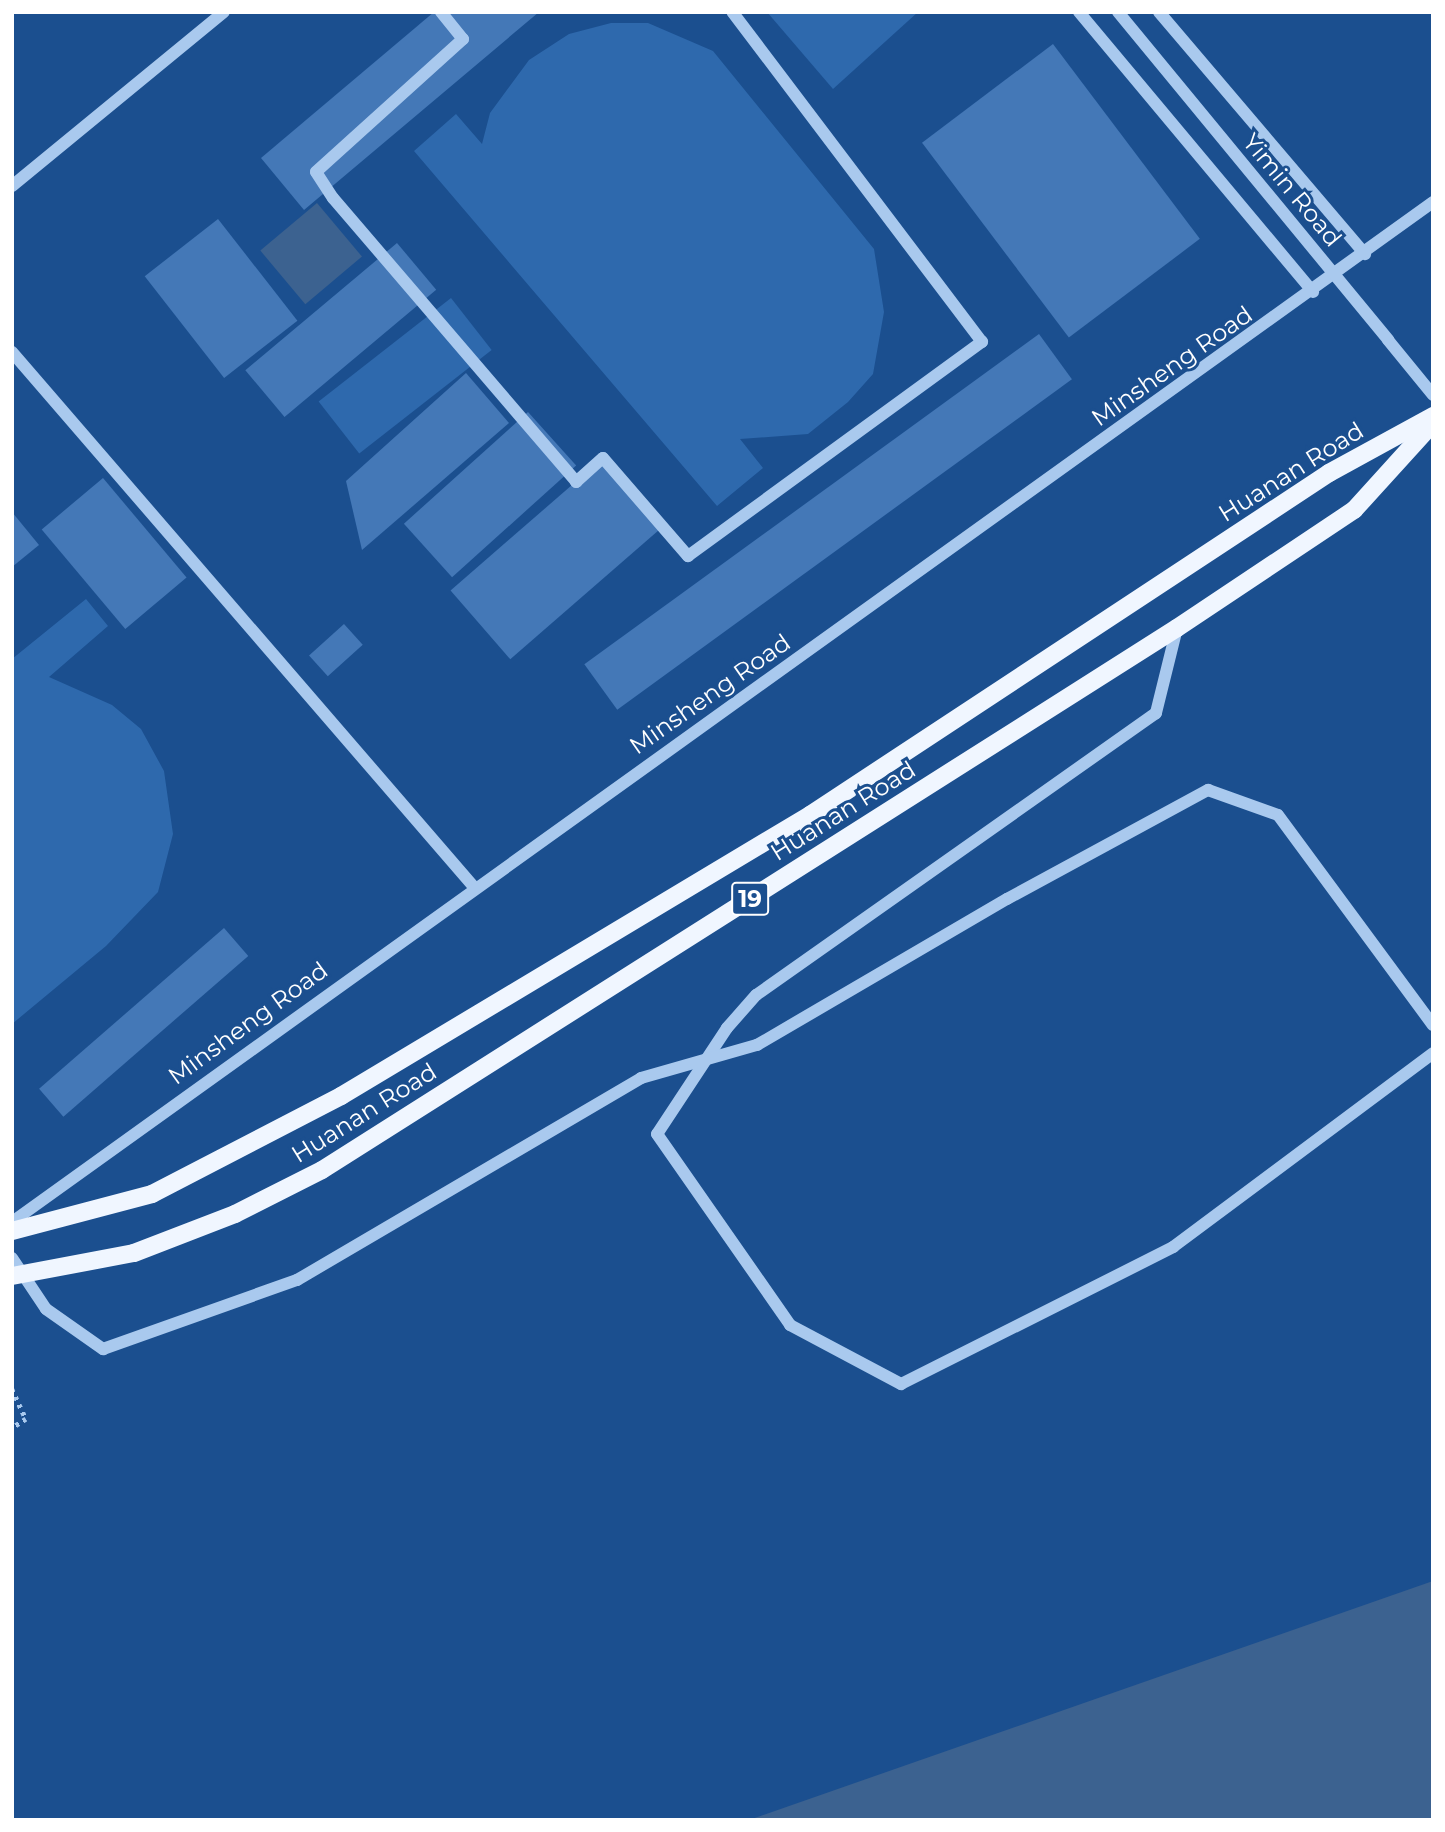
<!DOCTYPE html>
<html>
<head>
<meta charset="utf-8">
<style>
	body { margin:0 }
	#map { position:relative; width:1445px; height:1832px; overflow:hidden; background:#1b4f8f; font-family:Montserrat,sans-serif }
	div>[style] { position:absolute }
	.green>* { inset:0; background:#2e69ad; transform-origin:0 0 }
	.water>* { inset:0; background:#3c6290; transform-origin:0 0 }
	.building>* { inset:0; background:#4478b7; transform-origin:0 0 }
	.path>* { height:4.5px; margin-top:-2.25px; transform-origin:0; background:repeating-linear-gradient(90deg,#a9c9ee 0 3.5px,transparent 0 8.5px) }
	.minor>* { height:12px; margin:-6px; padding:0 6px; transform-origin:6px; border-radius:6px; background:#a9c9ee }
	.major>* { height:18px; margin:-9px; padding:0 9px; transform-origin:9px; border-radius:9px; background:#f0f6ff }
	.minor-bridge>* { height:12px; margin:-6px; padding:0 6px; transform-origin:6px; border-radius:6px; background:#a9c9ee }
	span { translate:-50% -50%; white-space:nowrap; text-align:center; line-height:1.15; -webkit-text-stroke:6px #1b4f8f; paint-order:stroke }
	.shield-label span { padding:2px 5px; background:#1b4f8f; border:2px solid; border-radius:5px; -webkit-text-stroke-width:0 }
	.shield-label { font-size:23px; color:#fff; font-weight:700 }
	.street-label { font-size:24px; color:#fff }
	.frame { position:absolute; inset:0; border:14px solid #fff; pointer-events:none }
</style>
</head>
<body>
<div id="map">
	<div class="green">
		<i style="clip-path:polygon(767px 12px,918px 12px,833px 89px)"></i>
		<i style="clip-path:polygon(611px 23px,648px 23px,713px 51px,874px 249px,884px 312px,873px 374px,848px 402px,808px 434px,740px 439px,763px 468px,717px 506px,414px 151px,456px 114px,482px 144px,490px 113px,529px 60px,569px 34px)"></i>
		<i style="left:451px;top:298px;width:66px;height:168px;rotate:52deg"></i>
		<i style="clip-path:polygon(86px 599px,108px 626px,49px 677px,112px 705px,141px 729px,164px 771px,173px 834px,158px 892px,106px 946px,12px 1024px,12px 659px)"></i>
	</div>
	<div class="water">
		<i style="left:317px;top:203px;width:70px;height:74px;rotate:50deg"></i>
		<i style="clip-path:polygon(1433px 1581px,1433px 1820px,749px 1820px)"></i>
	</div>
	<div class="building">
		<i style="clip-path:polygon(434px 12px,539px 12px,304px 210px,261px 158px)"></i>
		<i style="left:1053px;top:44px;width:244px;height:164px;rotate:53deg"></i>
		<i style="left:218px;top:219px;width:129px;height:93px;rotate:52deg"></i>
		<i style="left:397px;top:243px;width:61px;height:198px;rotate:50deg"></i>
		<i style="left:1039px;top:334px;width:56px;height:562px;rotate:54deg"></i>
		<i style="clip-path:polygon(466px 373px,509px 423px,362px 550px,346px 481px)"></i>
		<i style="left:528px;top:412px;width:72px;height:167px;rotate:48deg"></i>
		<i style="left:603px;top:458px;width:91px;height:202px;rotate:49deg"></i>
		<i style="left:103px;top:478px;width:130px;height:80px;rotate:50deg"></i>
		<i style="clip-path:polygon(12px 512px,39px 545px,12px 567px)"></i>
		<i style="left:344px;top:624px;width:28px;height:47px;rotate:48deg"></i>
		<i style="left:224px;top:928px;width:37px;height:245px;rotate:49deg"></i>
	</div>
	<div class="path">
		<i style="left:12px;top:1389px;width:33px;rotate:65deg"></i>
		<i style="left:26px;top:1419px;width:17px;rotate:147deg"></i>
	</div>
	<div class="minor">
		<i style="left:441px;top:12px;width:35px;rotate:51deg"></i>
		<i style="left:463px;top:39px;width:198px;rotate:137.9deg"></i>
		<i style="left:316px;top:172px;width:31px;rotate:57deg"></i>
		<i style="left:333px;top:198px;width:374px;rotate:49.4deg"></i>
		<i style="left:576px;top:482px;width:36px;rotate:-42deg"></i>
		<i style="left:603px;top:458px;width:130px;rotate:49.1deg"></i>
		<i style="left:688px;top:556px;width:364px;rotate:-36.1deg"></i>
		<i style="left:982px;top:342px;width:414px;rotate:-127.1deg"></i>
		<i style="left:1079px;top:12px;width:365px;rotate:50.1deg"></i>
		<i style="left:1159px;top:12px;width:318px;rotate:49.6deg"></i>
		<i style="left:12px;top:186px;width:274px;rotate:-39.4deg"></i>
		<i style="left:1388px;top:340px;width:71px;rotate:50.7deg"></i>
		<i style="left:12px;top:352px;width:707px;rotate:49.19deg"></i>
		<i style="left:1177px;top:628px;width:88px;rotate:103.9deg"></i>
		<i style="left:1156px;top:713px;width:489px;rotate:144.8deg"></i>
		<i style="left:756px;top:995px;width:44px;rotate:131.3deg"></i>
		<i style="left:727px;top:1028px;width:127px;rotate:123.4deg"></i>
		<i style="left:657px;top:1134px;width:233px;rotate:55.1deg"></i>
		<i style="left:790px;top:1325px;width:126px;rotate:28deg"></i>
		<i style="left:901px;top:1384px;width:305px;rotate:-26.7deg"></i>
		<i style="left:1173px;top:1247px;width:324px;rotate:-36.7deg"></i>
		<i style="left:757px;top:1045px;width:290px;rotate:-30.3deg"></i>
		<i style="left:1007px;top:899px;width:229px;rotate:-28.5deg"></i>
		<i style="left:1208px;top:790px;width:74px;rotate:19.7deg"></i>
		<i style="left:1278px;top:815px;width:261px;rotate:53.6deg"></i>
		<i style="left:12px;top:1222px;width:1749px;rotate:-35.67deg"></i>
		<i style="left:12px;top:1258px;width:61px;rotate:56.3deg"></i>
		<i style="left:46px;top:1309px;width:70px;rotate:35.1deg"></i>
		<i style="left:103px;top:1349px;width:206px;rotate:-19.6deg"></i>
		<i style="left:297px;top:1280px;width:399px;rotate:-30.4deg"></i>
	</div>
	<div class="major">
		<i style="left:12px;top:1231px;width:145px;rotate:-14.8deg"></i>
		<i style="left:152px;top:1194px;width:213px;rotate:-27.4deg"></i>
		<i style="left:341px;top:1096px;width:547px;rotate:-30.93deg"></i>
		<i style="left:810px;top:815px;width:622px;rotate:-33.38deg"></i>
		<i style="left:1329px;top:473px;width:119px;rotate:-28.7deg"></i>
		<i style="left:12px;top:1276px;width:124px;rotate:-10.7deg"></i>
		<i style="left:134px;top:1253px;width:108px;rotate:-21.1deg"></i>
		<i style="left:235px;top:1214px;width:97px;rotate:-26.8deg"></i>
		<i style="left:322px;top:1170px;width:1012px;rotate:-32.37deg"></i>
		<i style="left:1177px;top:628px;width:213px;rotate:-33.7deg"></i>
		<i style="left:1354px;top:510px;width:118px;rotate:-47.8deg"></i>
	</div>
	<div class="minor-bridge">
		<i style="left:1118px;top:12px;width:425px;rotate:50.5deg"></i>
		<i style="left:641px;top:1078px;width:121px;rotate:-15.9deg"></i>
	</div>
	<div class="shield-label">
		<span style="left:750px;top:899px">19</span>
	</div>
	<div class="street-label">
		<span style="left:1292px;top:190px;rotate:50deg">Yimin Road</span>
		<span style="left:1172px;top:366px;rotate:-35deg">Minsheng Road</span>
		<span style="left:1291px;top:472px;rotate:-32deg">Huanan Road</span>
		<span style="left:710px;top:694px;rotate:-35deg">Minsheng Road</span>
		<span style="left:843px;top:811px;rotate:-32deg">Huanan Road</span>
		<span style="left:248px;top:1023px;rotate:-36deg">Minsheng Road</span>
		<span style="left:364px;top:1113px;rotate:-32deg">Huanan Road</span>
	</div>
	<div class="frame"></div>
</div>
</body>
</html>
